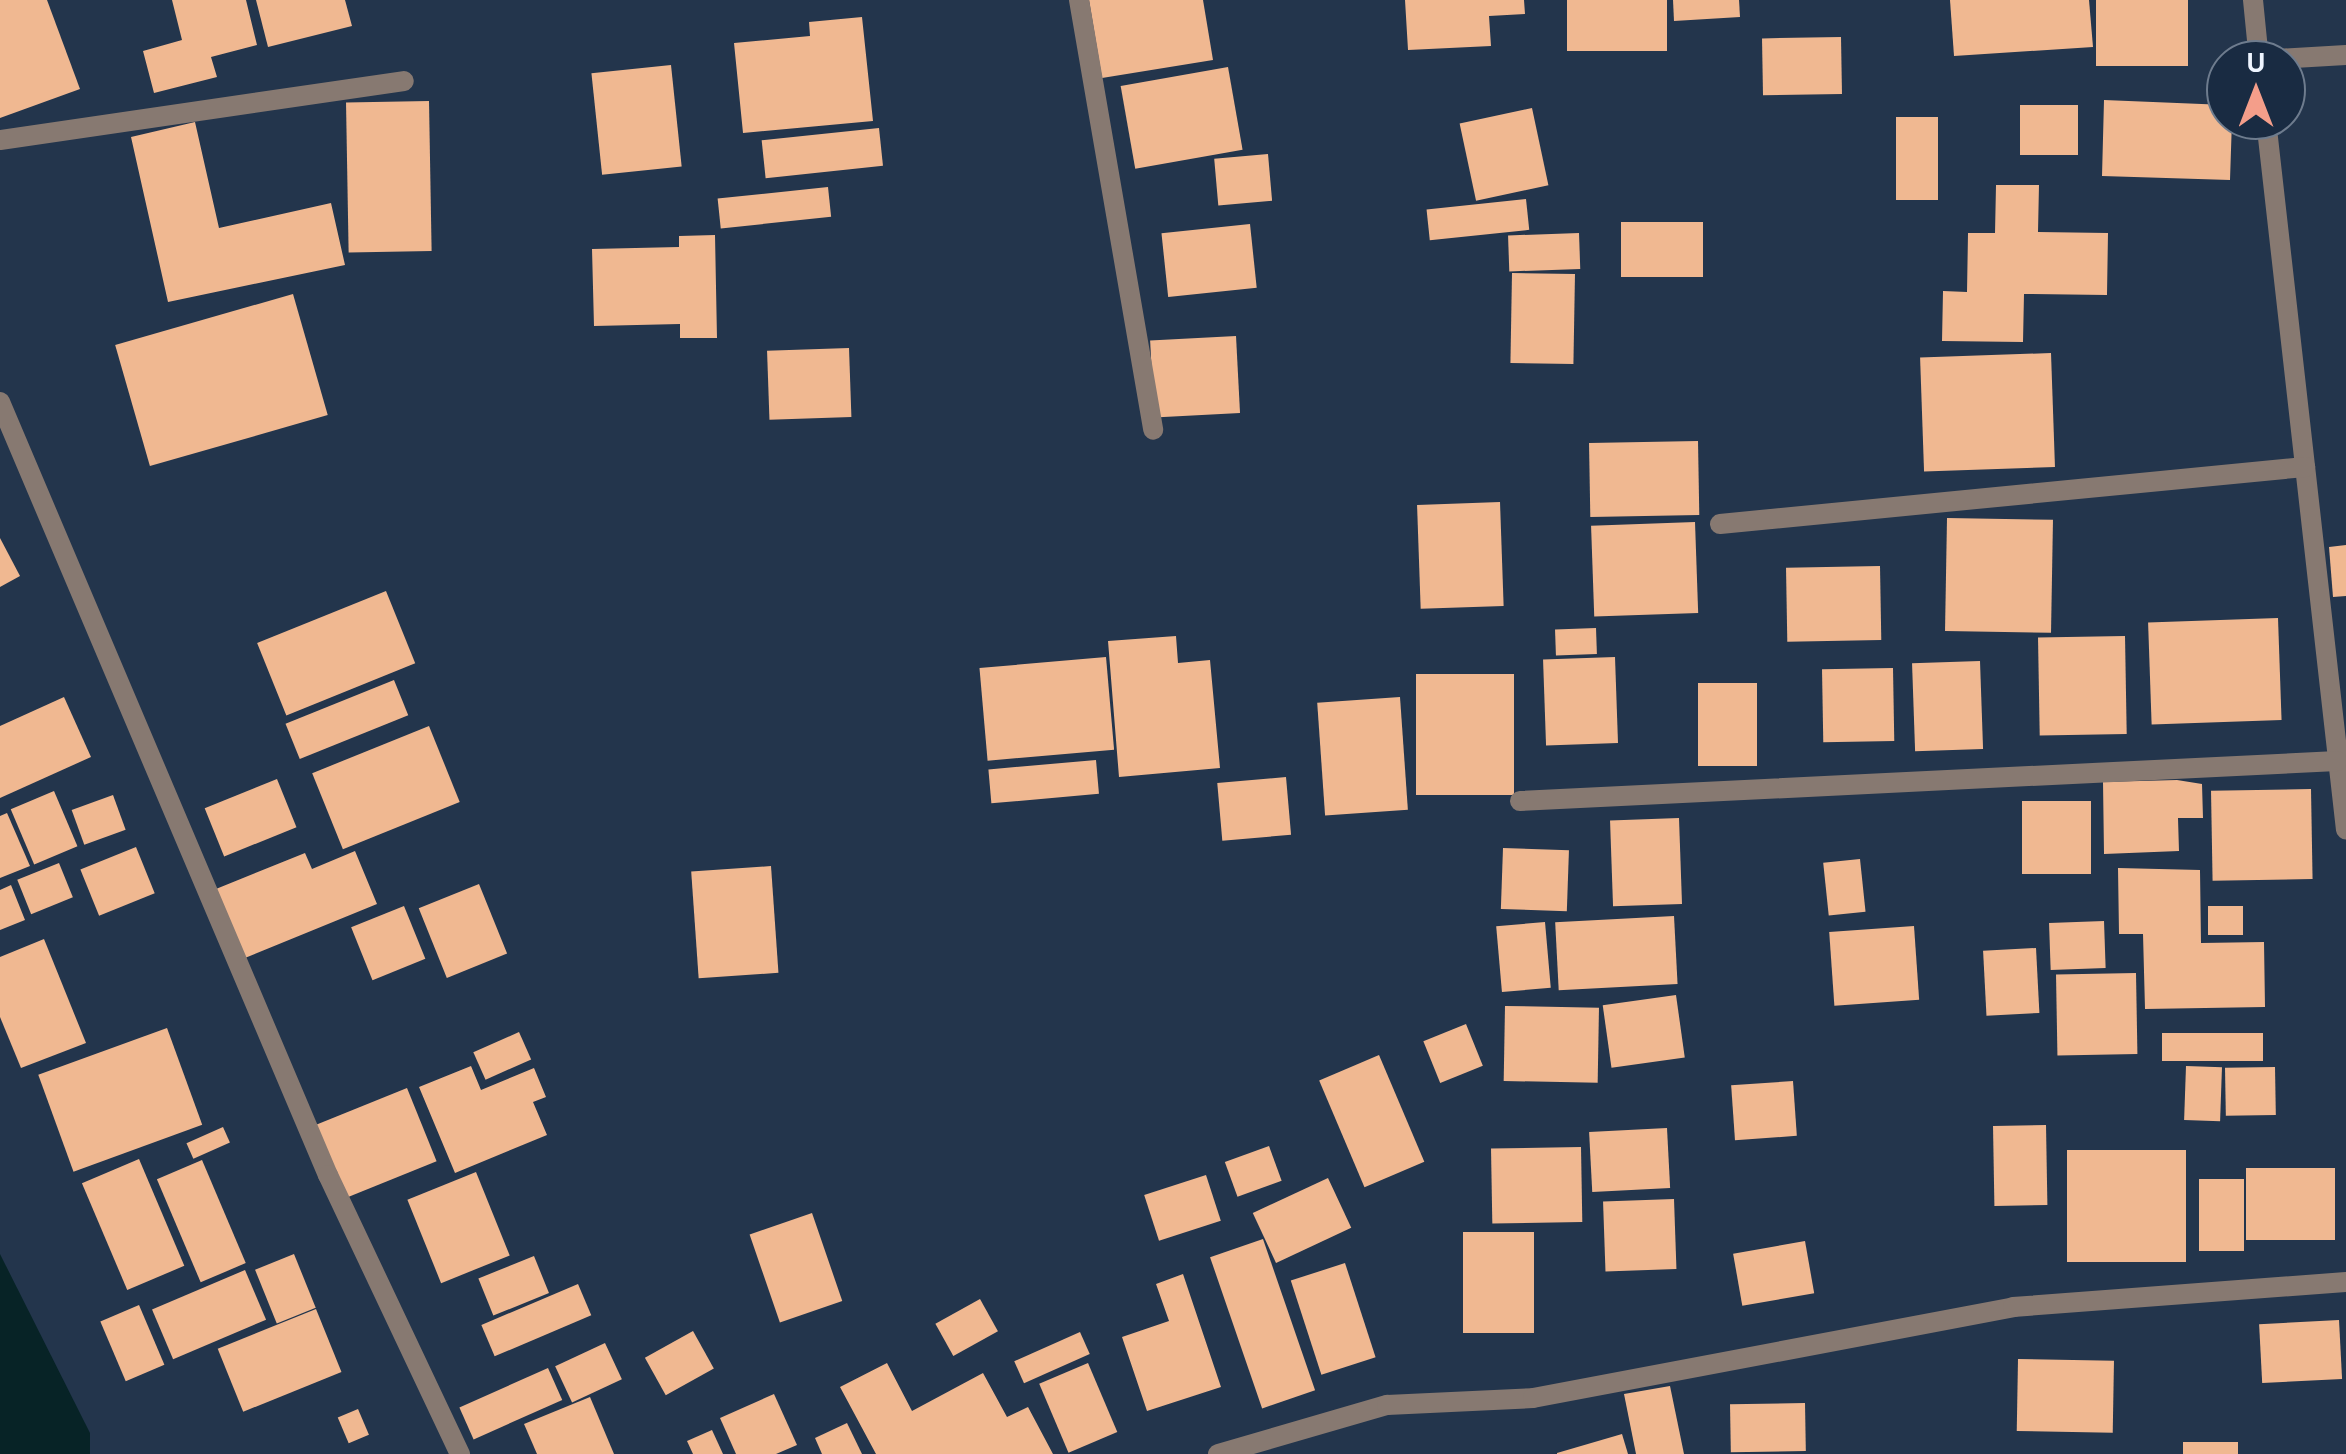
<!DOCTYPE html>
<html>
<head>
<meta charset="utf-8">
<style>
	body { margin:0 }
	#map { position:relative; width:2346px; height:1454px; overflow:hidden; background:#23354c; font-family:"Space Grotesk",sans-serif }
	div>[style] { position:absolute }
	.water>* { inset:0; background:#072326 }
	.building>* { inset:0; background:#f0b891; transform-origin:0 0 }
	.minor>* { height:20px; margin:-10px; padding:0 10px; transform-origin:10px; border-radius:10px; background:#877971 }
	.tertiary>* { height:20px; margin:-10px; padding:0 10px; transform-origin:10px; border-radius:10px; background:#877971 }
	span { translate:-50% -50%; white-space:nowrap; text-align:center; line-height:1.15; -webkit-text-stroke:10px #192b42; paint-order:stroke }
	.north { position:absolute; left:2206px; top:40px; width:100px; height:100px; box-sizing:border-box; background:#192b42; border:2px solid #6e7c8e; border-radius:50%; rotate:0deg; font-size:28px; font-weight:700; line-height:40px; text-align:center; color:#eef5ff }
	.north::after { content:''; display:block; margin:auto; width:35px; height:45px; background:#f49e8a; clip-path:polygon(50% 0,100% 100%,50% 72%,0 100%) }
</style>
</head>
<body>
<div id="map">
	<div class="water">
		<i style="clip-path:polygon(0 1254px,90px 1433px,90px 1454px,0 1454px)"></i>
	</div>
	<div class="building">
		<i style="clip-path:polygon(0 0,47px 0,80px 89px,0 118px)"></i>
		<i style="clip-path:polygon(172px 0,246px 0,257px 45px,211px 57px,217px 77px,154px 93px,143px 51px,182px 40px)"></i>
		<i style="clip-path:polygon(256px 0,345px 0,352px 26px,268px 47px)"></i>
		<i style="clip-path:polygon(1089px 0,1203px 0,1213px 60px,1102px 78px)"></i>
		<i style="clip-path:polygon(1405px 0,1524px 0,1525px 14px,1489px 16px,1491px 46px,1408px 50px)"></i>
		<i style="left:1567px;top:0;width:100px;height:51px"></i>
		<i style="clip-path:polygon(1673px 0,1739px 0,1740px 17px,1674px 21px)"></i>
		<i style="clip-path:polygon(1950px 0,2089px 0,2093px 47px,1954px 56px)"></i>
		<i style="left:2096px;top:0;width:92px;height:66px"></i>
		<i style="clip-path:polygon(862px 17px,873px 121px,743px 133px,734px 43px,810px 36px,809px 22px)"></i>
		<i style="left:1841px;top:37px;width:57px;height:79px;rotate:89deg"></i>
		<i style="left:671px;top:65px;width:102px;height:80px;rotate:84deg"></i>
		<i style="left:1228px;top:67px;width:84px;height:109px;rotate:80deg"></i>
		<i style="clip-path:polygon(2104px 100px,2226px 105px,2226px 120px,2232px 120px,2230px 180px,2102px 176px)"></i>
		<i style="left:429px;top:101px;width:150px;height:83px;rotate:89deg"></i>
		<i style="left:2078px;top:105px;width:50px;height:58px;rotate:90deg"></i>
		<i style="left:1532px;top:108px;width:79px;height:74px;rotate:78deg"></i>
		<i style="left:1896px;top:117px;width:42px;height:83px"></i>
		<i style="clip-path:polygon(195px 122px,219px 228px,331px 203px,345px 265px,168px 302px,131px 137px)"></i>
		<i style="left:879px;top:128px;width:38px;height:118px;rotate:84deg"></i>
		<i style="left:1268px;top:154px;width:47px;height:54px;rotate:85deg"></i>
		<i style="clip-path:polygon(1996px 185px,2039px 185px,2038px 232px,2108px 233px,2107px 295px,2024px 294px,2023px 342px,1942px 341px,1943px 291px,1967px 292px,1968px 233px,1995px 233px)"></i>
		<i style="left:828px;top:187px;width:30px;height:111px;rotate:84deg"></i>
		<i style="left:1526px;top:199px;width:31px;height:100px;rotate:84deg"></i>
		<i style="left:1621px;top:222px;width:82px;height:55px"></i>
		<i style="left:1250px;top:224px;width:64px;height:89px;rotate:84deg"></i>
		<i style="left:1579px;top:233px;width:36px;height:71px;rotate:88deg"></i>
		<i style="clip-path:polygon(715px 235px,717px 338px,680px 338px,680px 324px,594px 326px,592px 249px,679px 247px,679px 236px)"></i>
		<i style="left:1512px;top:273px;width:63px;height:90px;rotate:1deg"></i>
		<i style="left:293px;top:294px;width:126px;height:185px;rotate:74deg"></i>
		<i style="left:1236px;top:336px;width:77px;height:86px;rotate:87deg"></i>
		<i style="left:849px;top:348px;width:69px;height:82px;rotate:88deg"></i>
		<i style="left:2051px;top:353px;width:114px;height:131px;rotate:88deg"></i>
		<i style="left:1698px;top:441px;width:74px;height:109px;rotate:89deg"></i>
		<i style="left:1500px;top:502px;width:104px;height:83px;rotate:88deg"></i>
		<i style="left:1947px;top:518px;width:106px;height:113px;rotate:1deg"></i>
		<i style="left:1695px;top:522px;width:91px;height:104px;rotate:88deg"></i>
		<i style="clip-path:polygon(0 538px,20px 576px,0 587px)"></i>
		<i style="clip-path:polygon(2346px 545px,2346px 596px,2333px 597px,2329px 547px)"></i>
		<i style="left:1880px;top:566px;width:74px;height:94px;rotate:89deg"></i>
		<i style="left:386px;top:591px;width:78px;height:139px;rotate:68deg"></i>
		<i style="left:2278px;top:618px;width:102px;height:130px;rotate:88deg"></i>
		<i style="left:1596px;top:628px;width:26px;height:41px;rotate:88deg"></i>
		<i style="clip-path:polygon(1176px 636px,1178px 663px,1210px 660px,1220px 768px,1119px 777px,1108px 641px)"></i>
		<i style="left:2125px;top:636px;width:98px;height:87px;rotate:89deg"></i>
		<i style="left:1106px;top:657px;width:93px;height:127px;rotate:85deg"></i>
		<i style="left:1615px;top:657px;width:86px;height:72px;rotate:88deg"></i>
		<i style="left:1980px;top:661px;width:88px;height:68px;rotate:88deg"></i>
		<i style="left:1893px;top:668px;width:73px;height:71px;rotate:89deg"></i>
		<i style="left:1514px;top:674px;width:121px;height:98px;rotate:90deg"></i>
		<i style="left:394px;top:680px;width:38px;height:117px;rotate:68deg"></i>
		<i style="left:1698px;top:683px;width:59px;height:83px"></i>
		<i style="clip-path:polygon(64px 697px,91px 757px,0 798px,0 726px)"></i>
		<i style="left:1400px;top:697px;width:113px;height:83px;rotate:86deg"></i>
		<i style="left:429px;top:726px;width:82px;height:126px;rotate:68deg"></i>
		<i style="left:1096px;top:760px;width:34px;height:108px;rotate:85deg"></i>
		<i style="left:1286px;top:777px;width:58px;height:69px;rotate:85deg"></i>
		<i style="left:277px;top:779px;width:52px;height:78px;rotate:68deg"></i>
		<i style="clip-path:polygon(2177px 780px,2202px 784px,2203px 818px,2178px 818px,2179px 851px,2104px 854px,2103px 782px)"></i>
		<i style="left:2311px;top:789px;width:90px;height:100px;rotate:89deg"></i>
		<i style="left:54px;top:791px;width:60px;height:47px;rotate:67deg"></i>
		<i style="left:113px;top:795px;width:37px;height:44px;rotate:70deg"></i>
		<i style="left:2022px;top:801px;width:69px;height:73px"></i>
		<i style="clip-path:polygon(7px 813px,30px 866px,0 878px,0 816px)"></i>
		<i style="left:1679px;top:818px;width:86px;height:69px;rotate:88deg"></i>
		<i style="left:136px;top:847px;width:50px;height:60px;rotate:68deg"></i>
		<i style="left:1503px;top:848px;width:66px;height:61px;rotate:2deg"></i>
		<i style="clip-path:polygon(355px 851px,377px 904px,240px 960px,211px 891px,305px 853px,312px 869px)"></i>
		<i style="left:1860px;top:859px;width:53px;height:37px;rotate:84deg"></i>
		<i style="left:59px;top:863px;width:37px;height:45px;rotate:68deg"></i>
		<i style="left:771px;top:866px;width:107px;height:80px;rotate:86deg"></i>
		<i style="clip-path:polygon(2118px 868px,2200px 870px,2201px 943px,2264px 942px,2265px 1007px,2145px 1009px,2143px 934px,2119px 934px)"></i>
		<i style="left:479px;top:884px;width:75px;height:65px;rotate:68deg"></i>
		<i style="clip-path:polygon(11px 885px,25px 920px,0 930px,0 890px)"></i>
		<i style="left:404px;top:906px;width:57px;height:57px;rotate:68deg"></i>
		<i style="left:2208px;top:906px;width:35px;height:29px"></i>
		<i style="left:1674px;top:916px;width:68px;height:119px;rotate:87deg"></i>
		<i style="left:2104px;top:921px;width:47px;height:55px;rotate:88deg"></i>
		<i style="left:1545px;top:922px;width:66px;height:49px;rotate:85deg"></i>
		<i style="left:1914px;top:926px;width:74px;height:85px;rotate:86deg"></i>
		<i style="clip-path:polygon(44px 939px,86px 1043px,21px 1068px,0 1017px,0 957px)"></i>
		<i style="left:2036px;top:948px;width:65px;height:53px;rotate:87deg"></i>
		<i style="left:2136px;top:973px;width:81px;height:80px;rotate:89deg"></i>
		<i style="left:1676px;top:995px;width:63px;height:74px;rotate:82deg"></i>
		<i style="left:1505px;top:1006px;width:94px;height:75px;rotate:1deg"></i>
		<i style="left:1466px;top:1024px;width:45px;height:46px;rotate:68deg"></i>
		<i style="left:167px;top:1028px;width:103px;height:137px;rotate:70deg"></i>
		<i style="left:519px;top:1032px;width:30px;height:50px;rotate:66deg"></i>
		<i style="left:2162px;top:1033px;width:101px;height:28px"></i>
		<i style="left:1379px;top:1055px;width:116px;height:65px;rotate:67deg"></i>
		<i style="clip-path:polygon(471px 1066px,481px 1090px,534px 1068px,546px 1097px,533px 1102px,547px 1135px,455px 1173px,419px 1087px)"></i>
		<i style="left:2186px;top:1066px;width:36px;height:54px;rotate:2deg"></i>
		<i style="left:2275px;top:1067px;width:48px;height:50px;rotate:89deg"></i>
		<i style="left:1793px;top:1081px;width:55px;height:62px;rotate:86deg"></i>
		<i style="left:407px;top:1088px;width:79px;height:98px;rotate:68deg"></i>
		<i style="left:2046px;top:1125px;width:80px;height:53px;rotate:89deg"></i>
		<i style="left:223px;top:1127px;width:17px;height:40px;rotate:66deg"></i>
		<i style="left:1667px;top:1128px;width:60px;height:78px;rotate:87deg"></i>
		<i style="left:1269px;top:1146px;width:37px;height:47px;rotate:70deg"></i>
		<i style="left:1581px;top:1147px;width:75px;height:90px;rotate:89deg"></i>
		<i style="left:2186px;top:1150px;width:112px;height:119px;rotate:90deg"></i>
		<i style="left:139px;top:1159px;width:116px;height:62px;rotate:67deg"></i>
		<i style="left:202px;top:1160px;width:112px;height:49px;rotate:67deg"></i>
		<i style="left:2246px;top:1168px;width:89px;height:72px"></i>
		<i style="left:476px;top:1172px;width:90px;height:74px;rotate:68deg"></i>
		<i style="left:1206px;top:1175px;width:48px;height:65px;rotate:72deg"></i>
		<i style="left:1328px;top:1178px;width:55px;height:83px;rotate:65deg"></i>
		<i style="left:2199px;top:1179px;width:45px;height:72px"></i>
		<i style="left:1674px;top:1199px;width:70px;height:71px;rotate:88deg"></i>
		<i style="left:812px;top:1213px;width:93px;height:66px;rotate:71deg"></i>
		<i style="left:1463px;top:1232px;width:71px;height:101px"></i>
		<i style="left:1263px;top:1239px;width:160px;height:56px;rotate:71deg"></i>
		<i style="left:1805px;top:1241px;width:53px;height:73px;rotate:80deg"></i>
		<i style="left:294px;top:1254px;width:58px;height:42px;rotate:68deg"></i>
		<i style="left:534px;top:1256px;width:40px;height:60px;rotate:68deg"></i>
		<i style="left:1345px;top:1263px;width:99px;height:57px;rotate:72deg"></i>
		<i style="left:245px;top:1270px;width:54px;height:101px;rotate:67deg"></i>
		<i style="clip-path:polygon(1183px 1274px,1221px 1387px,1147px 1411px,1122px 1337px,1169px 1321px,1156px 1284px)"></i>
		<i style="left:578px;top:1284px;width:34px;height:105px;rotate:67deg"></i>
		<i style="left:980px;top:1299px;width:37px;height:51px;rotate:61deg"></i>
		<i style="left:139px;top:1305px;width:65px;height:42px;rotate:67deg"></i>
		<i style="left:316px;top:1309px;width:68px;height:106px;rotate:68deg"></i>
		<i style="left:2339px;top:1320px;width:59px;height:80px;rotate:87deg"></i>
		<i style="left:693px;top:1331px;width:43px;height:55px;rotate:61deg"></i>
		<i style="left:1080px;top:1332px;width:24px;height:72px;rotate:66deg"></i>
		<i style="left:605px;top:1343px;width:40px;height:55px;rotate:65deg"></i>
		<i style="left:2018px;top:1359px;width:96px;height:72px;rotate:1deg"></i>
		<i style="clip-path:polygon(887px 1363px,912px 1411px,983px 1373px,1007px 1417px,1028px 1407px,1053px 1454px,876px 1454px,840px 1387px)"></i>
		<i style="left:1088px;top:1363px;width:75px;height:53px;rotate:67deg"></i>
		<i style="left:548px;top:1368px;width:35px;height:97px;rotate:66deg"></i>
		<i style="clip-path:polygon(1670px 1386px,1684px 1454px,1636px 1454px,1624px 1394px)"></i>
		<i style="clip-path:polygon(774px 1394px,797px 1445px,776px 1454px,736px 1454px,720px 1418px)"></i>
		<i style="clip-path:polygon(590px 1397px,614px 1454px,537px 1454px,524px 1424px)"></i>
		<i style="left:1805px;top:1403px;width:48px;height:75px;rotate:89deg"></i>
		<i style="left:358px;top:1409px;width:28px;height:22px;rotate:67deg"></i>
		<i style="clip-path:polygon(847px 1423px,862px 1454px,822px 1454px,815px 1438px)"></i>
		<i style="clip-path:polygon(712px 1430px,723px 1454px,693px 1454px,687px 1441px)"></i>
		<i style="clip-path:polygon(1622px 1434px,1628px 1454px,1557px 1454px,1557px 1453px)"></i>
		<i style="left:2238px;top:1442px;width:12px;height:55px;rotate:90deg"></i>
	</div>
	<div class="minor">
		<i style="left:1079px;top:0;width:436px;rotate:80.2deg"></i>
		<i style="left:2253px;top:0;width:60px;rotate:84.3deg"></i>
		<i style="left:2259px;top:60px;width:87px;rotate:-3.3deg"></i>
		<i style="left:2266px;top:120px;width:714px;rotate:83.57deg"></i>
		<i style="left:0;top:140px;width:408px;rotate:-8.3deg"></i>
		<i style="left:1720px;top:524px;width:588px;rotate:-5.57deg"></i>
		<i style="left:1520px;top:801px;width:818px;rotate:-2.8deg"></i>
		<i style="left:1218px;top:1454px;width:176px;rotate:-16.2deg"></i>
		<i style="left:1387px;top:1405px;width:146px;rotate:-2.7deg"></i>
		<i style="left:1533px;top:1398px;width:489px;rotate:-10.7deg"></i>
		<i style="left:2013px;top:1307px;width:334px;rotate:-4.3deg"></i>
	</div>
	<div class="tertiary">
		<i style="left:0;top:402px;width:840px;rotate:67.01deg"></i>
		<i style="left:328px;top:1175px;width:309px;rotate:64.7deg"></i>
	</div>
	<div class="north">U</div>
</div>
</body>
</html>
